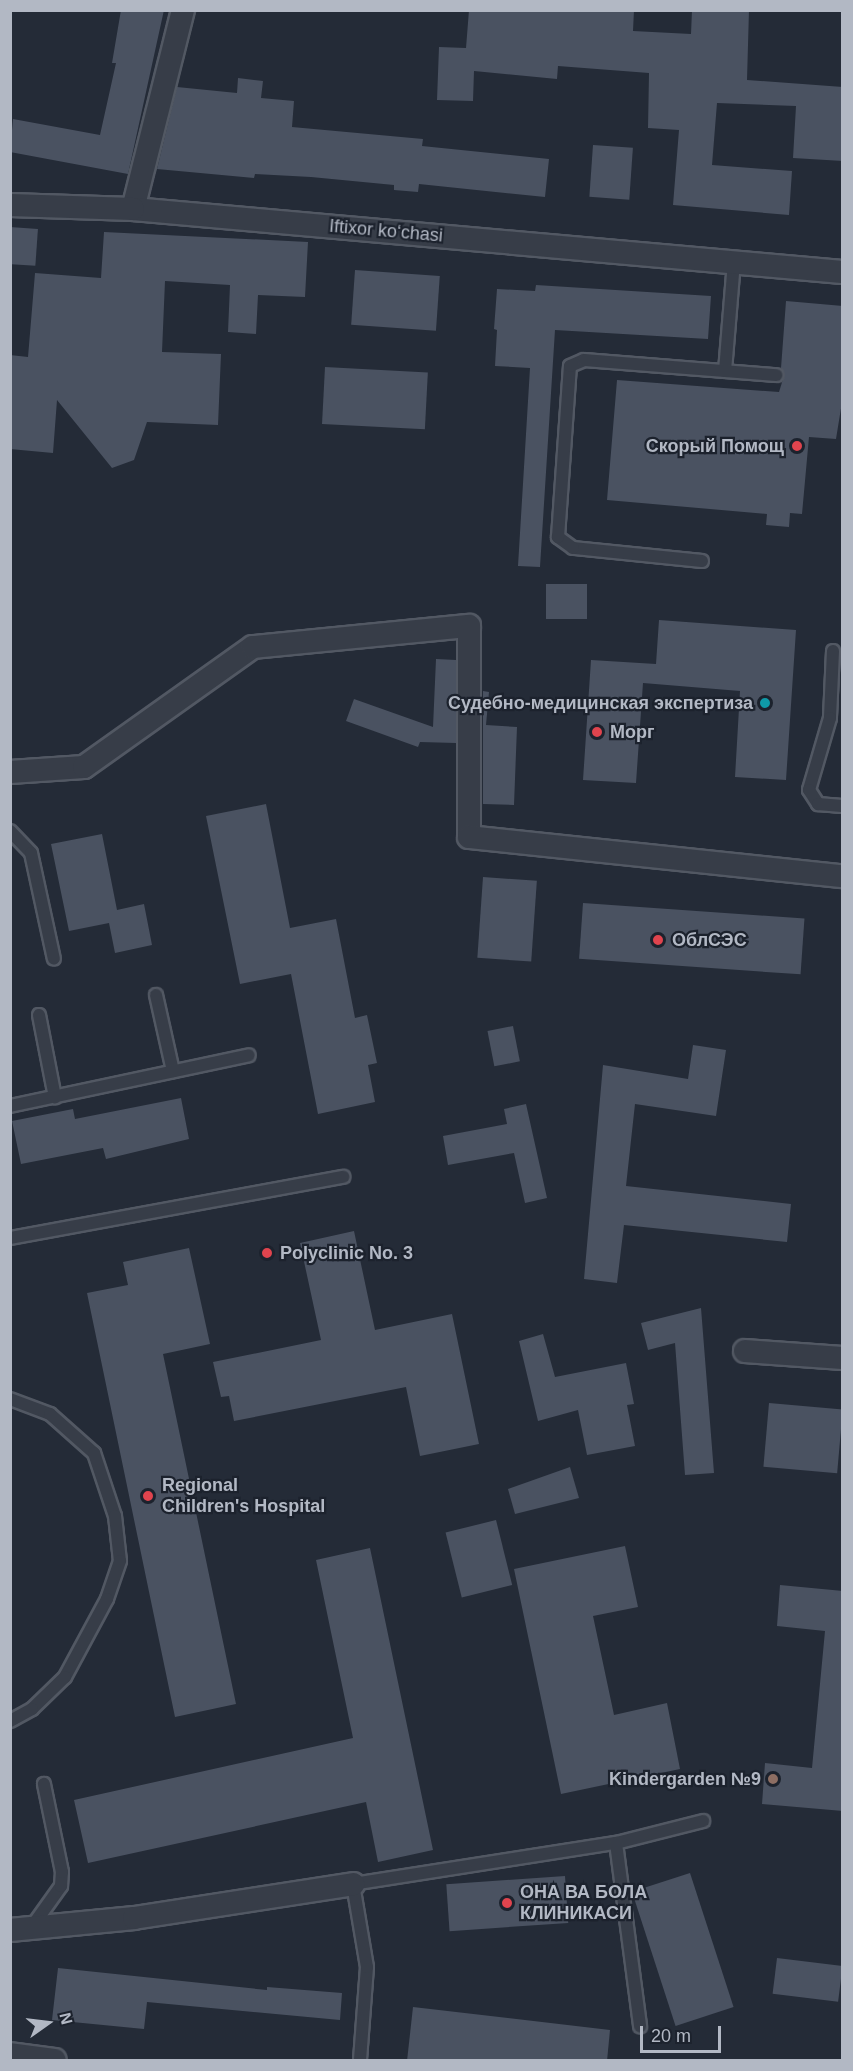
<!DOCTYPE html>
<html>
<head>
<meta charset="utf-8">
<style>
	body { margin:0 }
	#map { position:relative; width:853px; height:2071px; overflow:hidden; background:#242b37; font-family:Helvetica,sans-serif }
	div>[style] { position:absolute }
	.building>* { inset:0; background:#4a5261; transform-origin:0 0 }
	.roads { filter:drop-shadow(2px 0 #525863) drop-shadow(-2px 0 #525863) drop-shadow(0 2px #525863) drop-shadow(0 -2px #525863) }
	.lane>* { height:12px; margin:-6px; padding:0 6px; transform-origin:6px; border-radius:6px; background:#373d48 }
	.street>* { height:22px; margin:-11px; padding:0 11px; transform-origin:11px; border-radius:11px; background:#373d48 }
	.dots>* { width:16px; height:16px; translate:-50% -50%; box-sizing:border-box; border:3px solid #1c222d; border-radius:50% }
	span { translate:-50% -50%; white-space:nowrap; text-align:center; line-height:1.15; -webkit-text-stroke:4.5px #1c222d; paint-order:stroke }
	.street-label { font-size:18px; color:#b2b8c4 }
	.poi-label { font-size:18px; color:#b2b8c4; font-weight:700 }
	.right { translate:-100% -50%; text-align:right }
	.left { translate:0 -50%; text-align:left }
	.frame { position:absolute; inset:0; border:12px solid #b2b8c4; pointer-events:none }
	.north { position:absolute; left:18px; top:1993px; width:60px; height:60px; -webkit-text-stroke:4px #1c222d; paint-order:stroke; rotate:76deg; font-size:16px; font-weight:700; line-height:24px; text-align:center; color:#b2b8c4 }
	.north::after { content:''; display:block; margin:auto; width:21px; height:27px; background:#b2b8c4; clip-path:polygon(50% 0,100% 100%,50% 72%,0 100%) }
	.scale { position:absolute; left:640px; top:2026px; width:81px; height:27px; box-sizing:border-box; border:3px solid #b2b8c4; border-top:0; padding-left:8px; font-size:18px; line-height:21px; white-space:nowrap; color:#b2b8c4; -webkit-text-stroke:4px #1c222d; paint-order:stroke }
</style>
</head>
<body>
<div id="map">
	<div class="building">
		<i style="clip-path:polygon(121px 10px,164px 10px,128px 174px,10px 152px,13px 119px,100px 135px,116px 63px,112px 63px)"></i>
		<i style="clip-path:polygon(469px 10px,634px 10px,633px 31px,691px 34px,692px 10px,749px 10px,747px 80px,843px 87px,843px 161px,793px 158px,796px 106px,717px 103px,712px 165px,792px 171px,789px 215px,673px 205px,679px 130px,648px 128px,649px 73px,558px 66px,557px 79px,474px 71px,473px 101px,437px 100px,439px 47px,466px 48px)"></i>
		<i style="clip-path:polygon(238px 78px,263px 81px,261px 98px,294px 101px,292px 127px,423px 139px,422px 146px,549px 159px,545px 197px,419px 184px,418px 192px,394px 190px,394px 185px,311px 177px,255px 174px,254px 178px,157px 169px,177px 87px,237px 93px)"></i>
		<i style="left:593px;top:145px;width:40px;height:52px;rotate:4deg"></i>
		<i style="left:10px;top:227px;width:28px;height:37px;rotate:4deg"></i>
		<i style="clip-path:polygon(104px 232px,308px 242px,305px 297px,258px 295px,256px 334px,228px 332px,230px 285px,165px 281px,162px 352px,221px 354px,218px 425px,147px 422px,134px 460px,112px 468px,57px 400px,53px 453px,10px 449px,10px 355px,28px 357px,35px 273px,101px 278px)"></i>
		<i style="left:355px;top:270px;width:85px;height:55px;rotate:4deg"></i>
		<i style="clip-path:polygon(536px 285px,711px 296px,708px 339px,555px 330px,540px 567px,518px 566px,530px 368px,495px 366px,497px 330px,494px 329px,497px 289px,535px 291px)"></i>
		<i style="clip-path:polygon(786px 301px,843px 306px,843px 396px,836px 439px,809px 437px,802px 514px,790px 513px,789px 527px,766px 525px,767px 514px,607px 500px,617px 380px,779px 392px,784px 376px,781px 368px)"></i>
		<i style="left:325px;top:367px;width:103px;height:57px;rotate:3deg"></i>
		<i style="left:546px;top:584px;width:41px;height:35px"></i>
		<i style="clip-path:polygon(659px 620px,796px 630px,786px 780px,735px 777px,740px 691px,643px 683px,636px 783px,583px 780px,591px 660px,656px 664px)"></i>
		<i style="clip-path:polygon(436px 659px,456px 660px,456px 743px,420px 742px,418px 747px,346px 721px,354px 699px,433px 727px)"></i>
		<i style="clip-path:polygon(483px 691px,489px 692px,486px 725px,517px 727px,514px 805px,483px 804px)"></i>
		<i style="clip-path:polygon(266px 804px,290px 928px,336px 919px,355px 1018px,367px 1015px,377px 1063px,368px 1065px,375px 1102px,318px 1114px,291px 974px,240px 984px,206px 816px)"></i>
		<i style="clip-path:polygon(102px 834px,117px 910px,144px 904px,152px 945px,115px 953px,109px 923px,69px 931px,51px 844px)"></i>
		<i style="left:483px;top:877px;width:54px;height:81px;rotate:4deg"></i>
		<i style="left:583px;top:903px;width:222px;height:56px;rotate:4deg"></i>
		<i style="left:513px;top:1026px;width:36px;height:26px;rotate:79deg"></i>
		<i style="clip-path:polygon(693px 1045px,726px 1050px,716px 1116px,635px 1104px,626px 1186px,791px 1204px,787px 1242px,624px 1225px,617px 1283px,584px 1279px,603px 1065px,688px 1079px)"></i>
		<i style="clip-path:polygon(181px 1098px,189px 1139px,106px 1159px,103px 1148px,21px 1164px,12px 1121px,73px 1109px,75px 1119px)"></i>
		<i style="clip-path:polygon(526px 1104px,547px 1198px,525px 1203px,514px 1153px,448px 1165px,443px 1136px,507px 1124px,504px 1109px)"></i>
		<i style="clip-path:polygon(354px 1231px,375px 1330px,452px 1314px,479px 1444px,420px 1456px,406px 1387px,234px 1421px,229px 1396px,221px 1397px,213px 1362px,321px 1340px,300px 1243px)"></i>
		<i style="clip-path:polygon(189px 1248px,210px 1344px,163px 1354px,236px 1704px,175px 1717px,87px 1293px,128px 1285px,123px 1262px)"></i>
		<i style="clip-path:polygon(701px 1308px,714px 1473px,685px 1475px,675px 1343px,648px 1350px,641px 1323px)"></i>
		<i style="clip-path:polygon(543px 1334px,555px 1377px,626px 1363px,634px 1404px,627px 1405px,635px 1446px,587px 1455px,578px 1410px,538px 1421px,519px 1341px)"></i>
		<i style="left:769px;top:1403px;width:74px;height:64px;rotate:5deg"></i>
		<i style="clip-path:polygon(570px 1467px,579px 1498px,515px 1514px,508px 1489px)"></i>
		<i style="left:496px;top:1520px;width:67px;height:52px;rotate:76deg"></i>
		<i style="clip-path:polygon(625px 1546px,638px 1607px,593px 1616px,614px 1715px,667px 1703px,680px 1769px,561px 1794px,514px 1569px)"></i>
		<i style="clip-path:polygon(370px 1548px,433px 1850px,378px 1862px,366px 1802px,88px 1863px,74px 1800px,353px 1738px,316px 1560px)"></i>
		<i style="clip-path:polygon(780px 1585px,843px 1591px,843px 1811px,762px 1804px,765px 1763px,812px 1768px,825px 1631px,777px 1626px)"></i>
		<i style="left:690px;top:1873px;width:141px;height:61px;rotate:72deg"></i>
		<i style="left:565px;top:1876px;width:47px;height:119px;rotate:86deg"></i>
		<i style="left:777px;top:1958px;width:66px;height:36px;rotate:7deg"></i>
		<i style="clip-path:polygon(58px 1968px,267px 1990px,267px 1987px,342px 1993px,340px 2020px,147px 2002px,144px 2029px,52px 2020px)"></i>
		<i style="clip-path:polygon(413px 2007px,610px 2030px,607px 2061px,407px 2061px)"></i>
	</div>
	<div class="roads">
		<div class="lane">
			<i style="left:725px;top:371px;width:109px;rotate:-85.3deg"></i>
			<i style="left:702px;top:561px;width:130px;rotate:-174.2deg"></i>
			<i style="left:573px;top:548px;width:19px;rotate:-144deg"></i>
			<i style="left:558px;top:537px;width:171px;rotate:-86deg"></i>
			<i style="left:570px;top:366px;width:15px;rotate:-23deg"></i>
			<i style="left:584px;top:360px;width:193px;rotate:4.5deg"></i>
			<i style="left:833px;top:651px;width:67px;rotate:92.6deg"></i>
			<i style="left:830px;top:718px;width:75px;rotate:106.3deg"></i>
			<i style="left:809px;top:790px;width:17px;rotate:57deg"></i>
			<i style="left:818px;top:804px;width:24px;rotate:5deg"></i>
			<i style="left:10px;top:831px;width:30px;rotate:46deg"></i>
			<i style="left:31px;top:853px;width:108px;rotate:77.8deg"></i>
			<i style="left:156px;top:995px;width:78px;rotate:77.4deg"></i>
			<i style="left:39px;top:1015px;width:84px;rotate:79deg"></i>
			<i style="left:10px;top:1106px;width:244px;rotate:-12deg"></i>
			<i style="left:10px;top:1238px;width:339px;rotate:-10.4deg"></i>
			<i style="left:10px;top:1399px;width:43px;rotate:20.6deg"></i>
			<i style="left:50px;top:1414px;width:59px;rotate:41.6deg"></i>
			<i style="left:94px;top:1453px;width:66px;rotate:71.6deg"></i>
			<i style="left:115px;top:1516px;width:45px;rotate:83.7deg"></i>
			<i style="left:120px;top:1561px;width:40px;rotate:108.9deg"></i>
			<i style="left:107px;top:1599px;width:89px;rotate:118.3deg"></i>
			<i style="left:65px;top:1677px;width:46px;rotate:135.9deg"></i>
			<i style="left:32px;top:1709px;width:25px;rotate:151deg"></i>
			<i style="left:616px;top:1843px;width:90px;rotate:-14.2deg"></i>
			<i style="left:31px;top:1928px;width:52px;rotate:-54.5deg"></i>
			<i style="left:61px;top:1886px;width:14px;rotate:-86deg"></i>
			<i style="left:62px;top:1872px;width:90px;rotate:-101.6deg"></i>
			<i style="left:360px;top:2060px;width:93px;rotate:-85.7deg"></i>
			<i style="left:367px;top:1967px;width:84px;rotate:-99.6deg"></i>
			<i style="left:353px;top:1884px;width:266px;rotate:-8.9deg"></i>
			<i style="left:616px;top:1843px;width:185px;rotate:82.5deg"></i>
		</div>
		<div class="street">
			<i style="left:183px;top:10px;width:205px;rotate:104.1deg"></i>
			<i style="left:133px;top:209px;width:712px;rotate:5.08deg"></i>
			<i style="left:10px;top:205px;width:123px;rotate:1.9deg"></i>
			<i style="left:10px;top:772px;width:74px;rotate:-3.9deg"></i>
			<i style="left:84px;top:767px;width:207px;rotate:-35.4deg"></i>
			<i style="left:253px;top:647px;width:217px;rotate:-5.6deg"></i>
			<i style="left:469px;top:626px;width:211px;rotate:90deg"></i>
			<i style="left:469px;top:837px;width:375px;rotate:6deg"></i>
			<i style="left:745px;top:1351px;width:97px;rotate:4.1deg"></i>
			<i style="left:10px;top:1930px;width:125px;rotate:-5.5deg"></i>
			<i style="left:134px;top:1918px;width:222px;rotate:-8.8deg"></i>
			<i style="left:10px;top:2054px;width:45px;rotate:7.6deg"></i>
		</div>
	</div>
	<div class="dots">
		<i style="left:797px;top:446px;background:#e0444e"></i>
		<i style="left:765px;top:703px;background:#0f9aa8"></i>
		<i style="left:597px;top:732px;background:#e0444e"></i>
		<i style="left:658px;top:940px;background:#e0444e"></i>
		<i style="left:267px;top:1253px;background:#e0444e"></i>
		<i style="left:148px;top:1496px;background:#e0444e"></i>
		<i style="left:773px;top:1779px;background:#8d6e63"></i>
		<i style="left:507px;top:1903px;background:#e0444e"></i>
	</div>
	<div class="street-label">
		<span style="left:386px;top:231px;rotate:5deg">Iftixor koʻchasi</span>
	</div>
	<div class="poi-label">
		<span class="right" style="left:784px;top:446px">Скорый Помощ</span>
		<span class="right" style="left:753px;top:703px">Судебно-медицинская экспертиза</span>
		<span class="left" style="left:610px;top:732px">Морг</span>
		<span class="left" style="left:672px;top:940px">ОблСЭС</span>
		<span class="left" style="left:280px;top:1253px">Polyclinic No. 3</span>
		<span class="left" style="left:162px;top:1496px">Regional<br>Children's Hospital</span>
		<span class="right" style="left:761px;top:1779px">Kindergarden №9</span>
		<span class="left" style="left:520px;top:1903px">ОНА ВА БОЛА<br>КЛИНИКАСИ</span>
	</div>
	<div class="frame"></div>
	<div class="north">N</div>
	<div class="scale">20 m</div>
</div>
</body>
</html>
